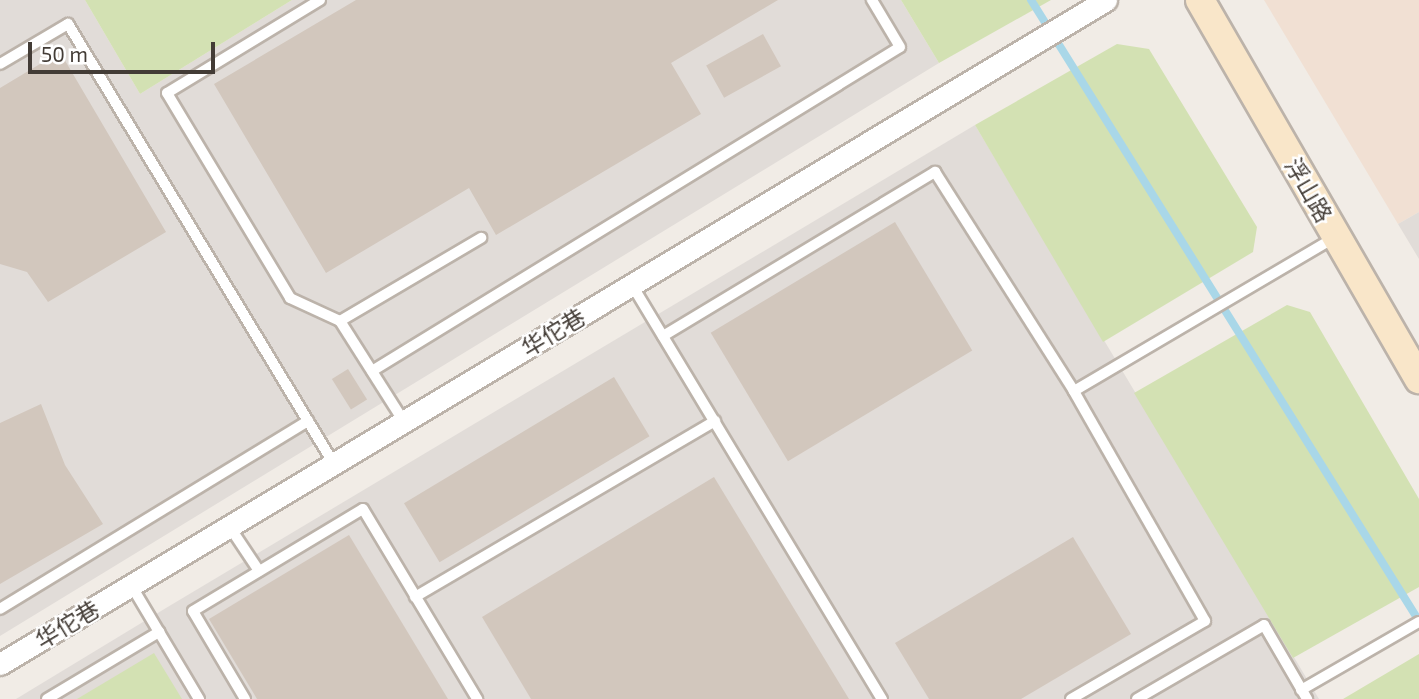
<!DOCTYPE html>
<html>
<head>
<meta charset="utf-8">
<style>
	body { margin:0 }
	#map { position:relative; width:1419px; height:699px; overflow:hidden; background:#f1ece6; font-family:"Exo 2","Noto Sans SC",sans-serif }
	div>[style] { position:absolute }
	.commercial>* { inset:0; background:#f1e0d3 }
	.industrial>* { inset:0; background:#e1dcd8 }
	.green>* { inset:0; background:#d3e1b3 }
	.stream>* { height:8px; margin:-4px; padding:0 4px; transform-origin:4px; border-radius:4px; background:#a9d7e8 }
	.building>* { inset:0; background:#d2c7bd; transform-origin:0 0 }
	.roads { filter:drop-shadow(2px 0 #bcb3aa) drop-shadow(-2px 0 #bcb3aa) drop-shadow(0 2px #bcb3aa) drop-shadow(0 -2px #bcb3aa) }
	.lane>* { height:10px; margin:-5px; padding:0 5px; transform-origin:5px; border-radius:5px; background:#fff }
	.street>* { height:21px; margin:-10.5px; padding:0 10.5px; transform-origin:10.5px; border-radius:10.5px; background:#fff }
	.secondary>* { height:28px; margin:-14px; padding:0 14px; transform-origin:14px; border-radius:14px; background:#f9e6c9 }
	span { translate:-50% -50%; white-space:nowrap; text-align:center; line-height:1.15; -webkit-text-stroke:5px #fff; paint-order:stroke }
	.street-label { font-size:23px; color:#433c36 }
	.scale { position:absolute; left:28px; top:42px; width:187px; height:32px; box-sizing:border-box; border:4px solid #433c36; border-top:0; padding-left:9px; font-size:21px; line-height:24px; white-space:nowrap; color:#433c36; -webkit-text-stroke:5px #fff; paint-order:stroke }
</style>
</head>
<body>
<div id="map">
	<div class="commercial">
		<i style="clip-path:polygon(1264px 0,1419px 0,1419px 212px,1398px 224px)"></i>
	</div>
	<div class="industrial">
		<i style="clip-path:polygon(0 0,85px 0,140px 94px,292px 0,901px 0,939px 63px,0 636px)"></i>
		<i style="clip-path:polygon(975px 125px,1319px 699px,16px 699px,166px 608px)"></i>
		<i style="clip-path:polygon(1419px 212px,1419px 259px,1398px 224px)"></i>
	</div>
	<div class="green">
		<i style="clip-path:polygon(85px 0,292px 0,140px 94px)"></i>
		<i style="clip-path:polygon(901px 0,1051px 0,939px 63px)"></i>
		<i style="clip-path:polygon(1117px 44px,1149px 49px,1257px 227px,1253px 252px,1103px 342px,975px 125px)"></i>
		<i style="clip-path:polygon(1287px 305px,1310px 312px,1419px 499px,1419px 587px,1293px 658px,1134px 393px)"></i>
		<i style="clip-path:polygon(154px 653px,182px 699px,77px 699px)"></i>
		<i style="clip-path:polygon(1419px 654px,1419px 699px,1343px 699px)"></i>
	</div>
	<div class="stream">
		<i style="left:1031px;top:0;width:732px;rotate:58deg"></i>
	</div>
	<div class="building">
		<i style="clip-path:polygon(356px 0,778px 0,671px 63px,701px 114px,496px 235px,469px 188px,326px 273px,214px 84px)"></i>
		<i style="left:763px;top:34px;width:37px;height:65px;rotate:61deg"></i>
		<i style="clip-path:polygon(60px 52px,166px 232px,48px 302px,27px 272px,0 264px,0 88px)"></i>
		<i style="left:895px;top:222px;width:150px;height:215px;rotate:59deg"></i>
		<i style="left:348px;top:369px;width:36px;height:19px;rotate:58deg"></i>
		<i style="left:614px;top:377px;width:69px;height:245px;rotate:59deg"></i>
		<i style="clip-path:polygon(41px 404px,65px 465px,103px 524px,0 584px,0 423px)"></i>
		<i style="clip-path:polygon(714px 477px,849px 699px,531px 699px,482px 617px)"></i>
		<i style="clip-path:polygon(349px 535px,448px 699px,257px 699px,209px 619px)"></i>
		<i style="clip-path:polygon(1073px 537px,1131px 634px,1021px 699px,929px 699px,895px 643px)"></i>
	</div>
	<div class="roads">
		<div class="lane">
			<i style="left:320px;top:0;width:179px;rotate:148.7deg"></i>
			<i style="left:167px;top:93px;width:239px;rotate:59deg"></i>
			<i style="left:290px;top:298px;width:55px;rotate:24.7deg"></i>
			<i style="left:340px;top:321px;width:120px;rotate:57.6deg"></i>
			<i style="left:0;top:64px;width:79px;rotate:-30.5deg"></i>
			<i style="left:68px;top:24px;width:514px;rotate:58.85deg"></i>
			<i style="left:632px;top:285px;width:484px;rotate:58.9deg"></i>
			<i style="left:340px;top:321px;width:164px;rotate:-30.5deg"></i>
			<i style="left:663px;top:336px;width:318px;rotate:-31.1deg"></i>
			<i style="left:935px;top:172px;width:259px;rotate:57.6deg"></i>
			<i style="left:372px;top:371px;width:619px;rotate:-31.53deg"></i>
			<i style="left:900px;top:47px;width:55px;rotate:-120.8deg"></i>
			<i style="left:229px;top:526px;width:54px;rotate:56.3deg"></i>
			<i style="left:131px;top:585px;width:133px;rotate:59.2deg"></i>
			<i style="left:415px;top:597px;width:348px;rotate:-30.4deg"></i>
			<i style="left:0;top:609px;width:361px;rotate:-31.4deg"></i>
			<i style="left:1301px;top:690px;width:136px;rotate:-30deg"></i>
			<i style="left:47px;top:699px;width:131px;rotate:-30.9deg"></i>
			<i style="left:245px;top:699px;width:102px;rotate:-120.6deg"></i>
			<i style="left:193px;top:611px;width:198px;rotate:-31deg"></i>
			<i style="left:363px;top:509px;width:222px;rotate:59deg"></i>
			<i style="left:1071px;top:699px;width:155px;rotate:-30.2deg"></i>
			<i style="left:1205px;top:621px;width:265px;rotate:-119.7deg"></i>
			<i style="left:1074px;top:391px;width:302px;rotate:-30.5deg"></i>
			<i style="left:1137px;top:699px;width:147px;rotate:-30.2deg"></i>
			<i style="left:1264px;top:625px;width:86px;rotate:59.8deg"></i>
		</div>
		<div class="street">
			<i style="left:0;top:664px;width:1290px;rotate:-30.98deg"></i>
		</div>
		<div class="secondary">
			<i style="left:1200px;top:0;width:438px;rotate:60deg"></i>
		</div>
	</div>
	<div class="street-label">
		<span style="left:1309px;top:190px;rotate:60deg">浮山路</span>
		<span style="left:553px;top:332px;rotate:-31deg">华佗巷</span>
		<span style="left:67px;top:624px;rotate:-31deg">华佗巷</span>
	</div>
	<div class="scale">50 m</div>
</div>
</body>
</html>
